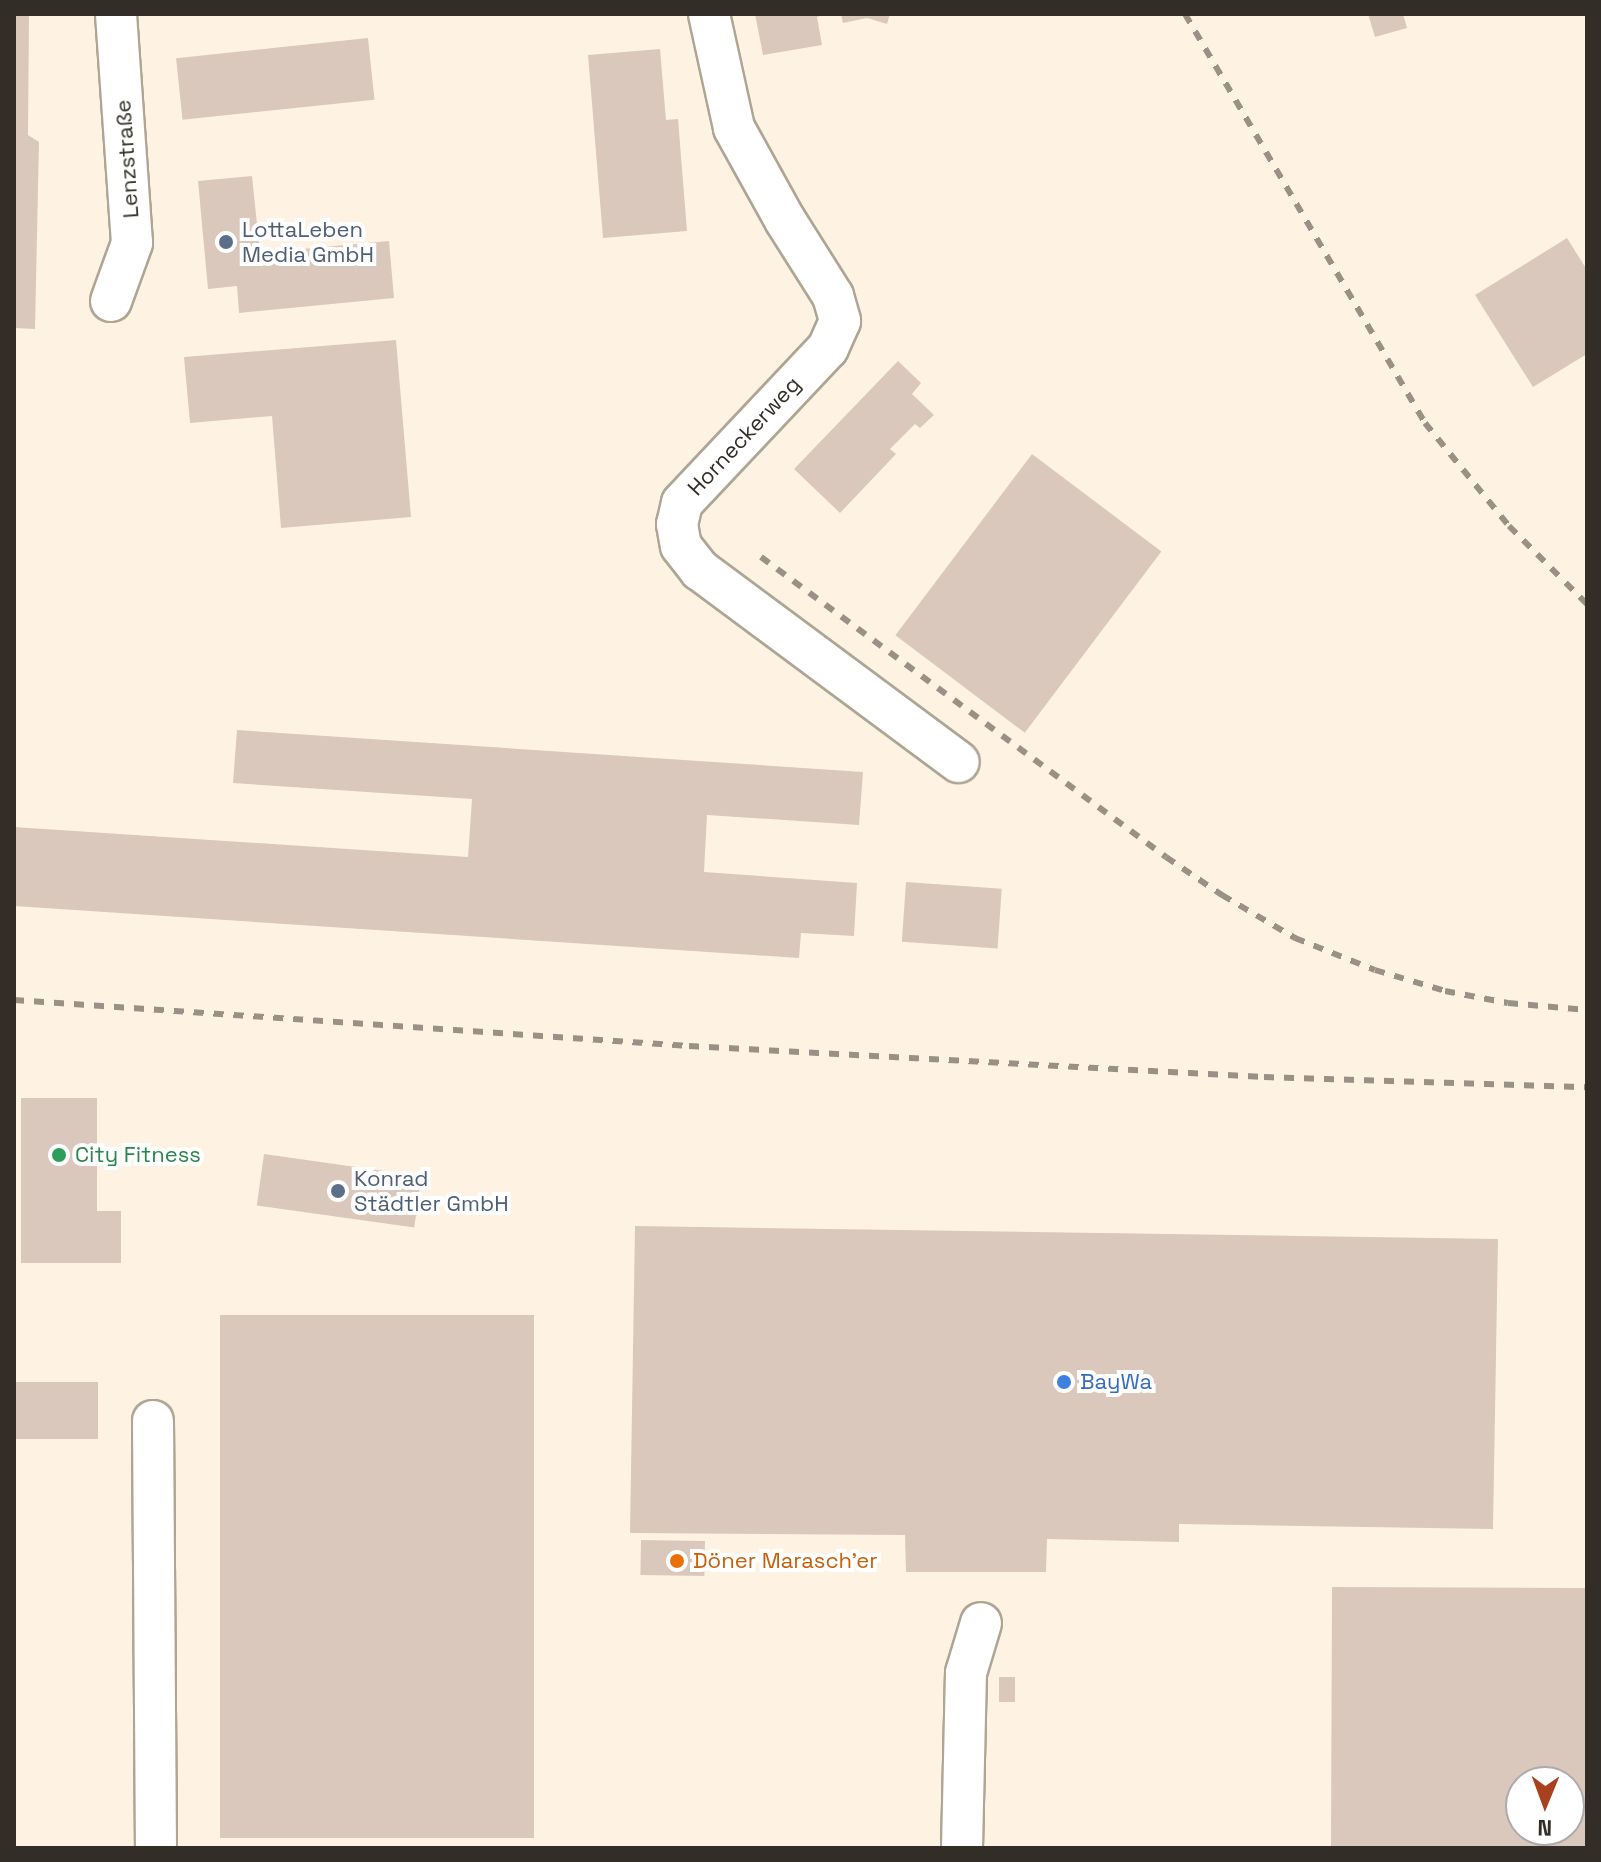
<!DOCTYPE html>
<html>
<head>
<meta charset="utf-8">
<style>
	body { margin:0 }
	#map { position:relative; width:1601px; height:1862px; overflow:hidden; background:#fef3e2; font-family:"Space Grotesk",sans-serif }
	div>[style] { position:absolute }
	.building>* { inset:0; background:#dac8bd; transform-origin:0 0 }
	.roads { filter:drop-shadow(2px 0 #afa594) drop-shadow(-2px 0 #afa594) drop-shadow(0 2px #afa594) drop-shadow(0 -2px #afa594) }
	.minor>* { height:40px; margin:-20px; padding:0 20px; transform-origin:20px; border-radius:20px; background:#fff }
	.rail>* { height:6px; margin-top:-3px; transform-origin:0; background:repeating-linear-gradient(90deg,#999185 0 10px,transparent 0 20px) }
	.dots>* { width:22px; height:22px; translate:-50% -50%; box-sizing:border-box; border:4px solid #fff; border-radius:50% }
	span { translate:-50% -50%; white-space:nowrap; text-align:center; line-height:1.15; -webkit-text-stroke:8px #fff; paint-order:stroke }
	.street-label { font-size:22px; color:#322e27 }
	.service-label { font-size:22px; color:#4e5e75 }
	.left { translate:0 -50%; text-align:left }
	.leisure-label { font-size:22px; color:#27864d }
	.shop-label { font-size:22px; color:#366cbe }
	.food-label { font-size:22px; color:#c56008 }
	.frame { position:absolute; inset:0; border:16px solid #322e27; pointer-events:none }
	.north { position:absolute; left:1505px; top:1766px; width:80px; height:80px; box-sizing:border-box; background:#fff; border:2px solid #adaba9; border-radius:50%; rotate:181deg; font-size:22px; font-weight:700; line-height:32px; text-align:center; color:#322e27 }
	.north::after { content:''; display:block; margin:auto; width:28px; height:36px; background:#a9411f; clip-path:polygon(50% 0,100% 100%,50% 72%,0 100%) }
</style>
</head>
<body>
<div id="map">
	<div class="building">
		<i style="clip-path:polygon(14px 14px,29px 14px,28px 135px,39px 142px,35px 329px,14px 328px)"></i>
		<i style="clip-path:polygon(755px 14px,826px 14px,817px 17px,822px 45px,763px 55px)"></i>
		<i style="clip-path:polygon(841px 14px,890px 14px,887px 24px,867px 18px,843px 23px)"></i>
		<i style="clip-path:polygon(1368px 14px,1403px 14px,1407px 28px,1375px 37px)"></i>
		<i style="left:368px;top:38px;width:62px;height:193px;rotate:84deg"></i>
		<i style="clip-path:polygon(660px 49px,666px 120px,678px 119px,687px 231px,603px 238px,588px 55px)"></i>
		<i style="clip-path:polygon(252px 176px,260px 253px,389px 241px,394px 298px,239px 313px,237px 286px,208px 289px,198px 181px)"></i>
		<i style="clip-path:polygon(1567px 238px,1587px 270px,1587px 354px,1533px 387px,1475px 295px)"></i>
		<i style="clip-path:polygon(396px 340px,411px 517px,281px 528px,272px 416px,190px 423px,184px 357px)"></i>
		<i style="clip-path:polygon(898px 361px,921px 383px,912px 394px,934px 415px,920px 428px,915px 424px,890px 449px,896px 454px,840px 513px,794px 469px)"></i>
		<i style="left:1032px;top:454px;width:162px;height:227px;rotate:37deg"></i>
		<i style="clip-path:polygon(237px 730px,863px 772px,859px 825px,707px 815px,704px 872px,857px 883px,854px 936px,801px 933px,799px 958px,14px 906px,14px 827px,468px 857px,472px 799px,233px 783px)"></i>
		<i style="left:906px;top:882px;width:96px;height:60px;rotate:4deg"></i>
		<i style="clip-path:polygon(21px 1098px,97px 1098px,97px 1211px,121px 1211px,121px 1263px,21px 1263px)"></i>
		<i style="left:264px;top:1154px;width:159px;height:52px;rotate:8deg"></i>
		<i style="clip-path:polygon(635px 1226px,1498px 1239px,1493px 1529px,1179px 1524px,1179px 1542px,1047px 1539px,1046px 1572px,906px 1572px,905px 1535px,630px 1533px)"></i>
		<i style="left:220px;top:1315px;width:314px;height:523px"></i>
		<i style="left:14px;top:1382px;width:84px;height:57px"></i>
		<i style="left:641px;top:1540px;width:64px;height:35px;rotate:1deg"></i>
		<i style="clip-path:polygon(evenodd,1332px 1587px,1587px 1588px,1587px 1848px,1331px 1848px,1332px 1587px,1521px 1782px,1569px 1782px,1569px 1830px,1521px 1830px,1521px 1782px)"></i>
		<i style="left:999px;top:1677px;width:16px;height:25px"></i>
	</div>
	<div class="roads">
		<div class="minor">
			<i style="left:709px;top:14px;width:117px;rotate:77.6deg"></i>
			<i style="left:734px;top:128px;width:105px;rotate:61deg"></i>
			<i style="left:785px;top:220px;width:90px;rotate:57.7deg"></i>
			<i style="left:833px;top:296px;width:26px;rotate:74deg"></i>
			<i style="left:840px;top:321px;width:30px;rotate:114deg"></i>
			<i style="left:828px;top:348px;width:213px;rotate:133.3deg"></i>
			<i style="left:682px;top:503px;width:22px;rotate:103deg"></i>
			<i style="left:677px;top:524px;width:22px;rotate:80deg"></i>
			<i style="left:681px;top:546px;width:31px;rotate:52deg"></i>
			<i style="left:700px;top:570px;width:322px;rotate:36.6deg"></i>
			<i style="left:111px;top:301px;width:62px;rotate:-70.1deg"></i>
			<i style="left:132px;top:243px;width:230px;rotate:-94deg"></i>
			<i style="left:153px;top:1421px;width:427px;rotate:89.6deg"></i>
			<i style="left:962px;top:1848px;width:175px;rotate:-88.7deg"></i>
			<i style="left:966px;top:1673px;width:52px;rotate:-73.3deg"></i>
		</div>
	</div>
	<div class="rail">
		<i style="left:1185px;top:14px;width:474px;rotate:59.6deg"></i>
		<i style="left:1425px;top:423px;width:133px;rotate:50.8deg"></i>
		<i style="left:1509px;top:526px;width:110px;rotate:45deg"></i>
		<i style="left:761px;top:557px;width:504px;rotate:36.53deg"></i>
		<i style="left:1166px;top:857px;width:68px;rotate:34.2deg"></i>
		<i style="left:1222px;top:895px;width:85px;rotate:30.5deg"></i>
		<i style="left:1295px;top:938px;width:86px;rotate:21.8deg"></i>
		<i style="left:1375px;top:970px;width:73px;rotate:16.7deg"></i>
		<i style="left:1445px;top:991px;width:64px;rotate:10.8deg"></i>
		<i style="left:1508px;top:1003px;width:79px;rotate:5.1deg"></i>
		<i style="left:14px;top:1000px;width:677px;rotate:3.9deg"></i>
		<i style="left:689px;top:1046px;width:576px;rotate:3.09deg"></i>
		<i style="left:1264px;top:1077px;width:323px;rotate:1.8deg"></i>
	</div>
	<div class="dots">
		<i style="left:226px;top:242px;background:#5c6f8a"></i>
		<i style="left:59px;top:1155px;background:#2e9e5b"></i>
		<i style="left:338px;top:1191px;background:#5c6f8a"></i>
		<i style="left:1064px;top:1382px;background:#3f7fe0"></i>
		<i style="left:677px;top:1561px;background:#e8710a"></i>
	</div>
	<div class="street-label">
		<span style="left:127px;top:159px;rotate:-94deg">Lenzstraße</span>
		<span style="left:744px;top:436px;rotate:-47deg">Horneckerweg</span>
	</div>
	<div class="service-label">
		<span class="left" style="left:242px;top:242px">LottaLeben<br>Media GmbH</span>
		<span class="left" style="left:354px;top:1191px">Konrad<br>Städtler GmbH</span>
	</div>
	<div class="leisure-label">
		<span class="left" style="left:75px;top:1155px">City Fitness</span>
	</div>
	<div class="shop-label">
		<span class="left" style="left:1080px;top:1382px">BayWa</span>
	</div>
	<div class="food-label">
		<span class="left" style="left:693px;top:1561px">Döner Marasch'er</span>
	</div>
	<div class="frame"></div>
	<div class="north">N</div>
</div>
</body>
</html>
